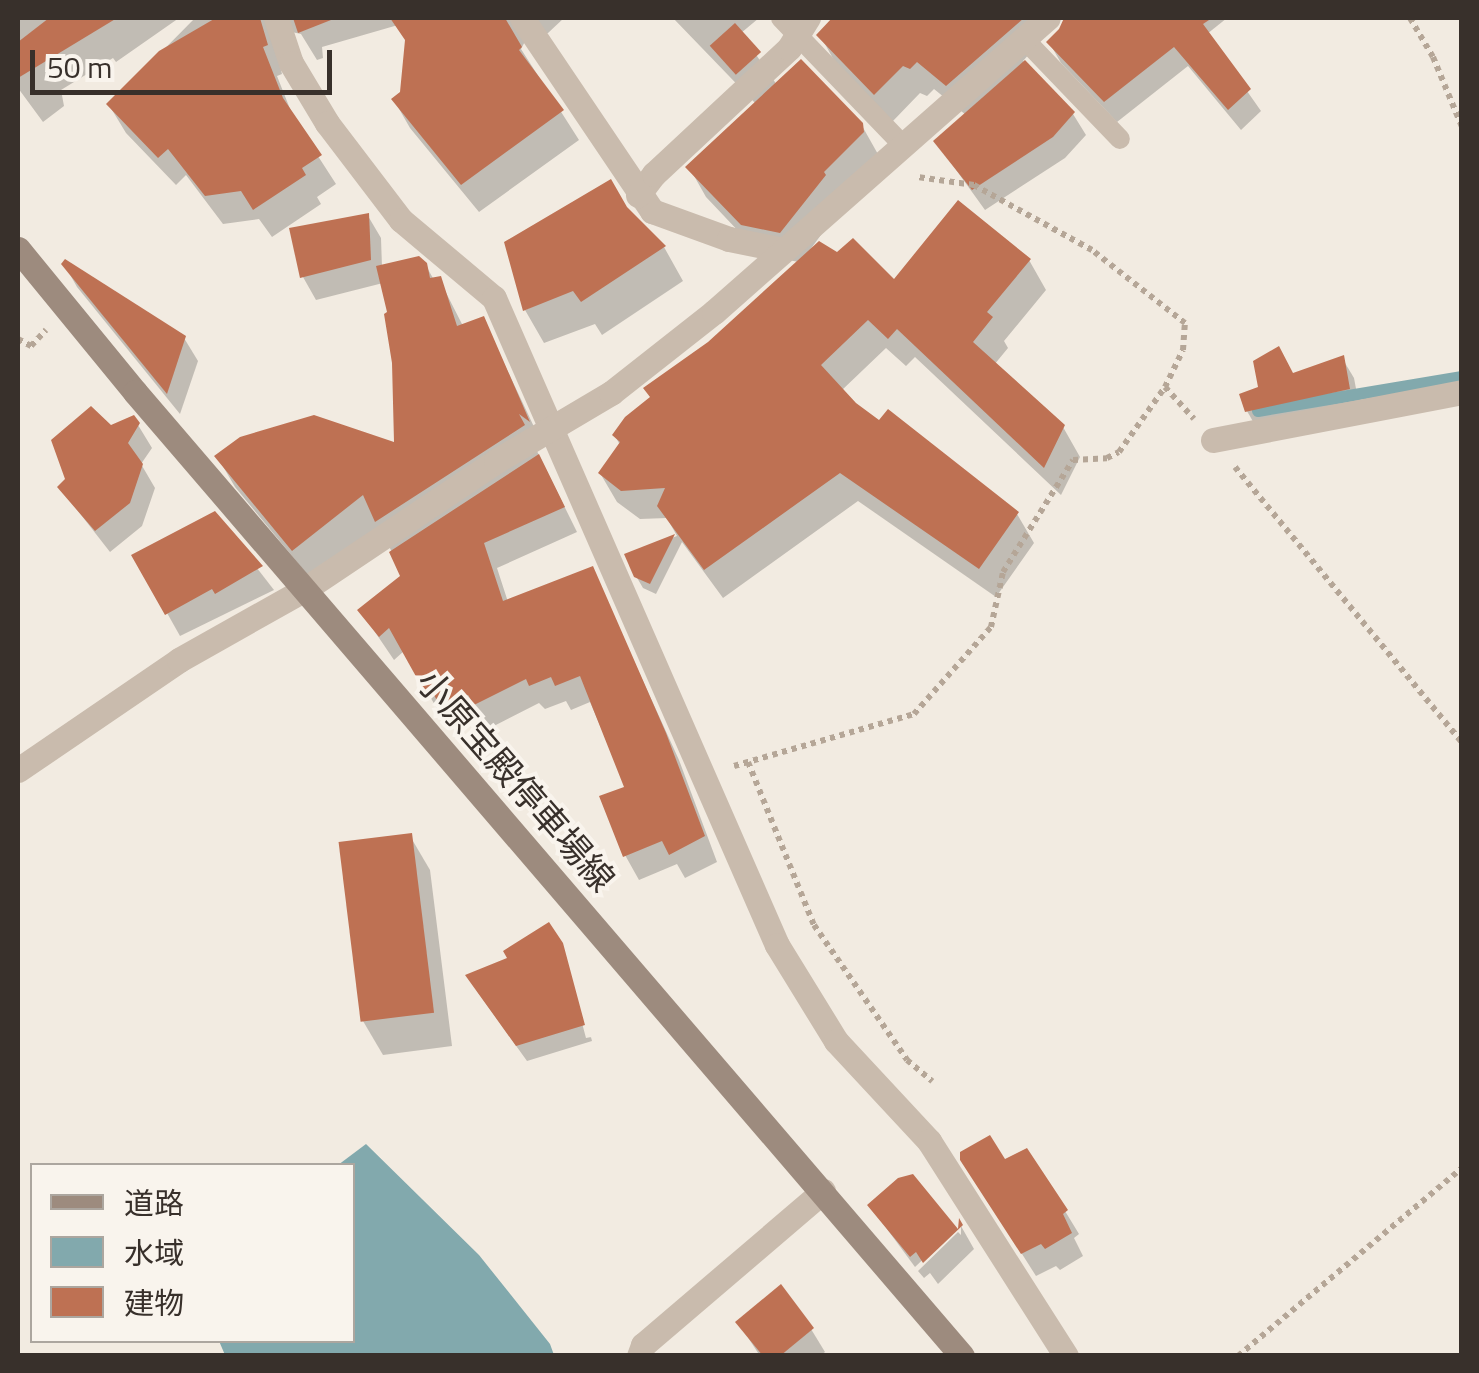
<!DOCTYPE html>
<html>
<head>
<meta charset="utf-8">
<style>
	body { margin:0 }
	#map { position:relative; width:1479px; height:1373px; overflow:hidden; background:#f2ebe1; font-family:"Titillium Web","Noto Sans JP",sans-serif }
	div>[style] { position:absolute }
	.water>* { inset:0; background:#82a9ad }
	.shadow>* { inset:0; background:#0003 }
	.stream>* { height:12px; margin:-6px; padding:0 6px; transform-origin:6px; border-radius:6px; background:#82a9ad }
	.building>* { inset:0; background:#be7153; transform-origin:0 0 }
	.path>* { height:6px; margin-top:-3px; transform-origin:0; background:repeating-linear-gradient(90deg,#b5a697 0 5px,transparent 0 10px) }
	.lane>* { height:20px; margin:-10px; padding:0 10px; transform-origin:10px; border-radius:10px; background:#c9bbad }
	.street>* { height:25px; margin:-12.5px; padding:0 12.5px; transform-origin:12.5px; border-radius:12.5px; background:#c9bbad }
	.secondary>* { height:25px; margin:-12.5px; padding:0 12.5px; transform-origin:12.5px; border-radius:12.5px; background:#9d8b7e }
	span { translate:-50% -50%; white-space:nowrap; text-align:center; line-height:1.15; -webkit-text-stroke:8px #f9f4ed; paint-order:stroke }
	.street-label { font-size:35px; color:#38302b }
	.frame { position:absolute; inset:0; border:20px solid #38302b; pointer-events:none }
	.legend { position:absolute; left:30px; top:1163px; width:325px; height:180px; box-sizing:border-box; background:#f9f4ed; border:2px solid #aca69f; margin:0; padding:12px 18px; list-style:none; font-size:30px; color:#38302b }
	.legend li { display:flex; align-items:center; gap:20px; height:50px }
	.legend b { width:50px; border:2px solid #aca69f }
	.scale { position:absolute; left:30px; top:50px; width:302px; height:45px; box-sizing:border-box; border:5px solid #38302b; border-top:0; padding-left:12px; font-size:30px; line-height:35px; white-space:nowrap; color:#38302b; -webkit-text-stroke:8px #f9f4ed; paint-order:stroke }
</style>
</head>
<body>
<div id="map">
	<div class="water">
		<i style="clip-path:polygon(366px 1144px,479px 1255px,550px 1344px,554px 1355px,225px 1355px,219px 1341px,352px 1340px,352px 1166px,338px 1165px)"></i>
	</div>
	<div class="shadow">
		<i style="clip-path:polygon(18px 18px,179px 18px,116px 62px,113px 58px,61px 90px,64px 106px,43px 122px,18px 88px)"></i>
		<i style="clip-path:polygon(195px 18px,564px 18px,548px 33px,530px 32px,521px 49px,579px 140px,479px 212px,410px 128px,394px 100px,403px 94px,407px 42px,398px 25px,322px 47px,323px 58px,317px 60px,301px 34px,287px 31px,275px 46px,282px 74px,277px 76px,294px 119px,336px 184px,317px 197px,321px 204px,272px 237px,259px 219px,223px 224px,186px 175px,176px 185px,126px 133px,109px 105px)"></i>
		<i style="clip-path:polygon(673px 18px,759px 18px,741px 33px,777px 85px,861px 124px,879px 156px,804px 258px,894px 282px,1029px 260px,1046px 290px,1004px 341px,1008px 348px,994px 365px,1063px 427px,1080px 457px,1061px 495px,915px 357px,906px 366px,886px 348px,841px 391px,854px 404px,1017px 514px,1034px 543px,996px 597px,858px 501px,723px 598px,682px 542px,656px 594px,643px 588px,636px 576px,627px 555px,677px 536px,667px 518px,640px 519px,617px 502px,600px 473px,620px 445px,615px 436px,799px 262px,761px 255px,706px 197px,689px 167px,756px 104px)"></i>
		<i style="clip-path:polygon(836px 18px,1061px 18px,1023px 61px,1073px 114px,1086px 135px,1065px 158px,985px 210px,936px 142px,966px 115px,934px 89px,927px 96px,920px 93px,892px 122px,836px 64px,820px 35px)"></i>
		<i style="clip-path:polygon(1065px 18px,1227px 18px,1207px 34px,1261px 111px,1241px 130px,1188px 66px,1117px 122px,1061px 63px,1049px 42px,1066px 25px)"></i>
		<i style="clip-path:polygon(368px 216px,381px 238px,382px 267px,425px 264px,434px 280px,439px 279px,463px 326px,483px 319px,544px 448px,531px 439px,577px 532px,497px 568px,508px 602px,592px 569px,679px 760px,717px 862px,685px 878px,677px 864px,639px 880px,625px 855px,627px 788px,590px 702px,571px 710px,566px 701px,545px 709px,539px 703px,490px 728px,484px 718px,457px 731px,450px 718px,444px 721px,404px 651px,394px 660px,360px 610px,403px 577px,380px 526px,312px 580px,235px 487px,217px 456px,397px 445px,390px 313px,383px 283px,316px 300px,303px 277px)"></i>
		<i style="clip-path:polygon(664px 247px,683px 281px,602px 335px,595px 324px,544px 343px,525px 310px)"></i>
		<i style="clip-path:polygon(64px 264px,184px 338px,198px 361px,180px 414px,77px 287px)"></i>
		<i style="clip-path:polygon(1342px 358px,1354px 378px,1360px 410px,1259px 432px,1247px 411px,1260px 388px)"></i>
		<i style="clip-path:polygon(138px 425px,152px 448px,141px 464px,155px 488px,142px 526px,110px 552px,60px 488px,110px 428px)"></i>
		<i style="clip-path:polygon(215px 514px,274px 590px,180px 636px,135px 556px)"></i>
		<i style="clip-path:polygon(410px 836px,430px 870px,452px 1046px,383px 1055px,363px 1021px)"></i>
		<i style="clip-path:polygon(561px 944px,586px 1038px,591px 1037px,571px 960px,592px 1041px,527px 1061px,477px 991px)"></i>
		<i style="clip-path:polygon(1004px 1162px,1065px 1211px,1079px 1234px,1074px 1238px,1083px 1256px,1060px 1270px,1056px 1266px,1036px 1276px,977px 1183px)"></i>
		<i style="clip-path:polygon(870px 1206px,955px 1229px,915px 1267px)"></i>
		<i style="clip-path:polygon(961px 1226px,974px 1249px,938px 1284px,930px 1273px,924px 1278px,918px 1271px,958px 1232px,961px 1235px)"></i>
		<i style="clip-path:polygon(738px 1322px,811px 1329px,825px 1352px,820px 1356px,760px 1356px)"></i>
	</div>
	<div class="stream">
		<i style="left:1258px;top:411px;width:207px;rotate:-9.5deg"></i>
	</div>
	<div class="building">
		<i style="clip-path:polygon(49px 18px,117px 18px,18px 78px,18px 42px)"></i>
		<i style="clip-path:polygon(233px 18px,260px 18px,268px 45px,263px 47px,283px 98px,322px 155px,302px 168px,306px 175px,253px 210px,241px 191px,205px 196px,168px 149px,158px 158px,106px 104px,159px 51px,214px 19px)"></i>
		<i style="clip-path:polygon(293px 18px,331px 18px,331px 20px,298px 33px)"></i>
		<i style="clip-path:polygon(390px 18px,505px 18px,522px 47px,519px 50px,564px 110px,461px 185px,391px 99px,400px 92px,405px 40px)"></i>
		<i style="clip-path:polygon(832px 18px,1024px 18px,946px 86px,917px 62px,910px 69px,903px 66px,874px 95px,816px 35px)"></i>
		<i style="clip-path:polygon(1064px 18px,1212px 18px,1203px 24px,1251px 89px,1228px 110px,1174px 47px,1104px 102px,1046px 42px,1059px 29px)"></i>
		<i style="left:735px;top:23px;width:39px;height:34px;rotate:48deg"></i>
		<i style="clip-path:polygon(801px 59px,863px 123px,864px 132px,824px 172px,826px 175px,780px 233px,741px 225px,685px 167px)"></i>
		<i style="clip-path:polygon(1025px 60px,1075px 112px,1053px 137px,972px 190px,933px 141px)"></i>
		<i style="clip-path:polygon(611px 179px,627px 207px,666px 246px,581px 302px,573px 291px,523px 311px,504px 242px)"></i>
		<i style="clip-path:polygon(958px 200px,1031px 259px,987px 312px,993px 317px,973px 342px,1065px 425px,1044px 468px,897px 329px,888px 339px,868px 320px,821px 365px,856px 403px,879px 420px,888px 409px,1019px 512px,979px 569px,840px 473px,704px 570px,657px 506px,665px 488px,621px 491px,598px 473px,620px 442px,612px 435px,625px 417px,650px 397px,643px 388px,708px 342px,819px 241px,837px 252px,853px 238px,894px 279px)"></i>
		<i style="clip-path:polygon(369px 213px,371px 260px,300px 278px,289px 228px)"></i>
		<i style="clip-path:polygon(419px 256px,427px 263px,430px 278px,441px 276px,457px 326px,484px 316px,530px 422px,519px 414px,525px 425px,375px 522px,363px 495px,292px 551px,214px 456px,240px 437px,314px 415px,394px 442px,392px 363px,384px 314px,387px 312px,376px 266px)"></i>
		<i style="clip-path:polygon(65px 259px,186px 336px,167px 394px,61px 264px)"></i>
		<i style="clip-path:polygon(1279px 346px,1293px 373px,1344px 355px,1350px 389px,1245px 412px,1239px 394px,1258px 387px,1253px 361px)"></i>
		<i style="clip-path:polygon(91px 406px,111px 425px,134px 415px,140px 423px,128px 443px,143px 464px,130px 503px,95px 531px,57px 487px,65px 479px,51px 440px)"></i>
		<i style="clip-path:polygon(539px 454px,565px 507px,484px 543px,503px 601px,593px 566px,666px 733px,705px 836px,669px 855px,662px 841px,623px 857px,599px 796px,624px 787px,580px 676px,555px 686px,551px 677px,529px 686px,526px 679px,474px 705px,468px 695px,441px 708px,434px 695px,428px 698px,389px 628px,379px 637px,357px 610px,400px 576px,389px 552px)"></i>
		<i style="clip-path:polygon(215px 511px,263px 566px,215px 594px,212px 589px,165px 615px,131px 555px)"></i>
		<i style="clip-path:polygon(675px 534px,650px 584px,634px 577px,624px 554px)"></i>
		<i style="left:412px;top:833px;width:181px;height:74px;rotate:83deg"></i>
		<i style="clip-path:polygon(549px 922px,563px 943px,585px 1025px,516px 1046px,465px 975px,507px 958px,503px 951px)"></i>
		<i style="clip-path:polygon(990px 1135px,1005px 1159px,1027px 1148px,1068px 1210px,1063px 1214px,1072px 1233px,1045px 1249px,1041px 1244px,1021px 1254px,960px 1160px,960px 1152px)"></i>
		<i style="clip-path:polygon(913px 1174px,958px 1229px,959px 1218px,963px 1225px,923px 1263px,916px 1252px,910px 1257px,867px 1205px,898px 1178px)"></i>
		<i style="clip-path:polygon(781px 1284px,814px 1328px,780px 1356px,763px 1356px,735px 1322px)"></i>
	</div>
	<div class="path">
		<i style="left:1410px;top:18px;width:45px;rotate:59.5deg"></i>
		<i style="left:1433px;top:57px;width:76px;rotate:67.5deg"></i>
		<i style="left:18px;top:339px;width:15px;rotate:28deg"></i>
		<i style="left:31px;top:346px;width:22px;rotate:-47deg"></i>
		<i style="left:1165px;top:387px;width:43px;rotate:47.8deg"></i>
		<i style="left:1235px;top:467px;width:357px;rotate:50.5deg"></i>
		<i style="left:748px;top:762px;width:176px;rotate:68deg"></i>
		<i style="left:814px;top:925px;width:164px;rotate:55.4deg"></i>
		<i style="left:907px;top:1060px;width:33px;rotate:40deg"></i>
		<i style="left:734px;top:766px;width:187px;rotate:-16.1deg"></i>
		<i style="left:914px;top:714px;width:116px;rotate:-48.5deg"></i>
		<i style="left:991px;top:627px;width:56px;rotate:-77.7deg"></i>
		<i style="left:1003px;top:572px;width:132px;rotate:-58deg"></i>
		<i style="left:1073px;top:460px;width:34px;rotate:-3deg"></i>
		<i style="left:1107px;top:458px;width:13px;rotate:-27deg"></i>
		<i style="left:1119px;top:452px;width:80px;rotate:-54.7deg"></i>
		<i style="left:1165px;top:387px;width:41px;rotate:-64.1deg"></i>
		<i style="left:1183px;top:350px;width:27px;rotate:-86deg"></i>
		<i style="left:1185px;top:323px;width:118px;rotate:-141.9deg"></i>
		<i style="left:1092px;top:250px;width:135px;rotate:-151.2deg"></i>
		<i style="left:974px;top:185px;width:57px;rotate:-171.9deg"></i>
		<i style="left:1238px;top:1356px;width:292px;rotate:-40deg"></i>
	</div>
	<div class="lane">
		<i style="left:781px;top:18px;width:173px;rotate:46.2deg"></i>
		<i style="left:1025px;top:40px;width:137px;rotate:46.2deg"></i>
	</div>
	<div class="street">
		<i style="left:276px;top:18px;width:47px;rotate:71.6deg"></i>
		<i style="left:291px;top:63px;width:70px;rotate:59deg"></i>
		<i style="left:327px;top:123px;width:122px;rotate:52.7deg"></i>
		<i style="left:401px;top:220px;width:121px;rotate:40deg"></i>
		<i style="left:494px;top:298px;width:706px;rotate:66.38deg"></i>
		<i style="left:777px;top:945px;width:113px;rotate:58.4deg"></i>
		<i style="left:836px;top:1041px;width:137px;rotate:47.1deg"></i>
		<i style="left:929px;top:1141px;width:255px;rotate:57.5deg"></i>
		<i style="left:522px;top:18px;width:233px;rotate:56deg"></i>
		<i style="left:652px;top:211px;width:82px;rotate:20deg"></i>
		<i style="left:729px;top:239px;width:55px;rotate:11.5deg"></i>
		<i style="left:638px;top:195px;width:26px;rotate:-53deg"></i>
		<i style="left:654px;top:174px;width:185px;rotate:-43deg"></i>
		<i style="left:789px;top:48px;width:36px;rotate:-58deg"></i>
		<i style="left:1213px;top:440px;width:254px;rotate:-10.9deg"></i>
		<i style="left:18px;top:770px;width:195px;rotate:-34.3deg"></i>
		<i style="left:179px;top:660px;width:145px;rotate:-29.4deg"></i>
		<i style="left:305px;top:589px;width:230px;rotate:-33.8deg"></i>
		<i style="left:496px;top:461px;width:134px;rotate:-30.6deg"></i>
		<i style="left:611px;top:393px;width:131px;rotate:-38.2deg"></i>
		<i style="left:714px;top:312px;width:445px;rotate:-41.4deg"></i>
		<i style="left:639px;top:1356px;width:12px;rotate:-70deg"></i>
		<i style="left:643px;top:1345px;width:237px;rotate:-40.5deg"></i>
	</div>
	<div class="secondary">
		<i style="left:18px;top:249px;width:185px;rotate:50.7deg"></i>
		<i style="left:135px;top:392px;width:1270px;rotate:49.37deg"></i>
	</div>
	<div class="street-label">
		<span style="left:516px;top:780px;rotate:49deg">小原宝殿停車場線</span>
	</div>
	<div class="frame"></div>
	<ul class="legend">
	<li><b style="height:12px;background:#9d8b7e"></b>道路</li>
	<li><b style="height:28px;background:#82a9ad"></b>水域</li>
	<li><b style="height:28px;background:#be7153"></b>建物</li>
	</ul>
	<div class="scale">50 m</div>
</div>
</body>
</html>
